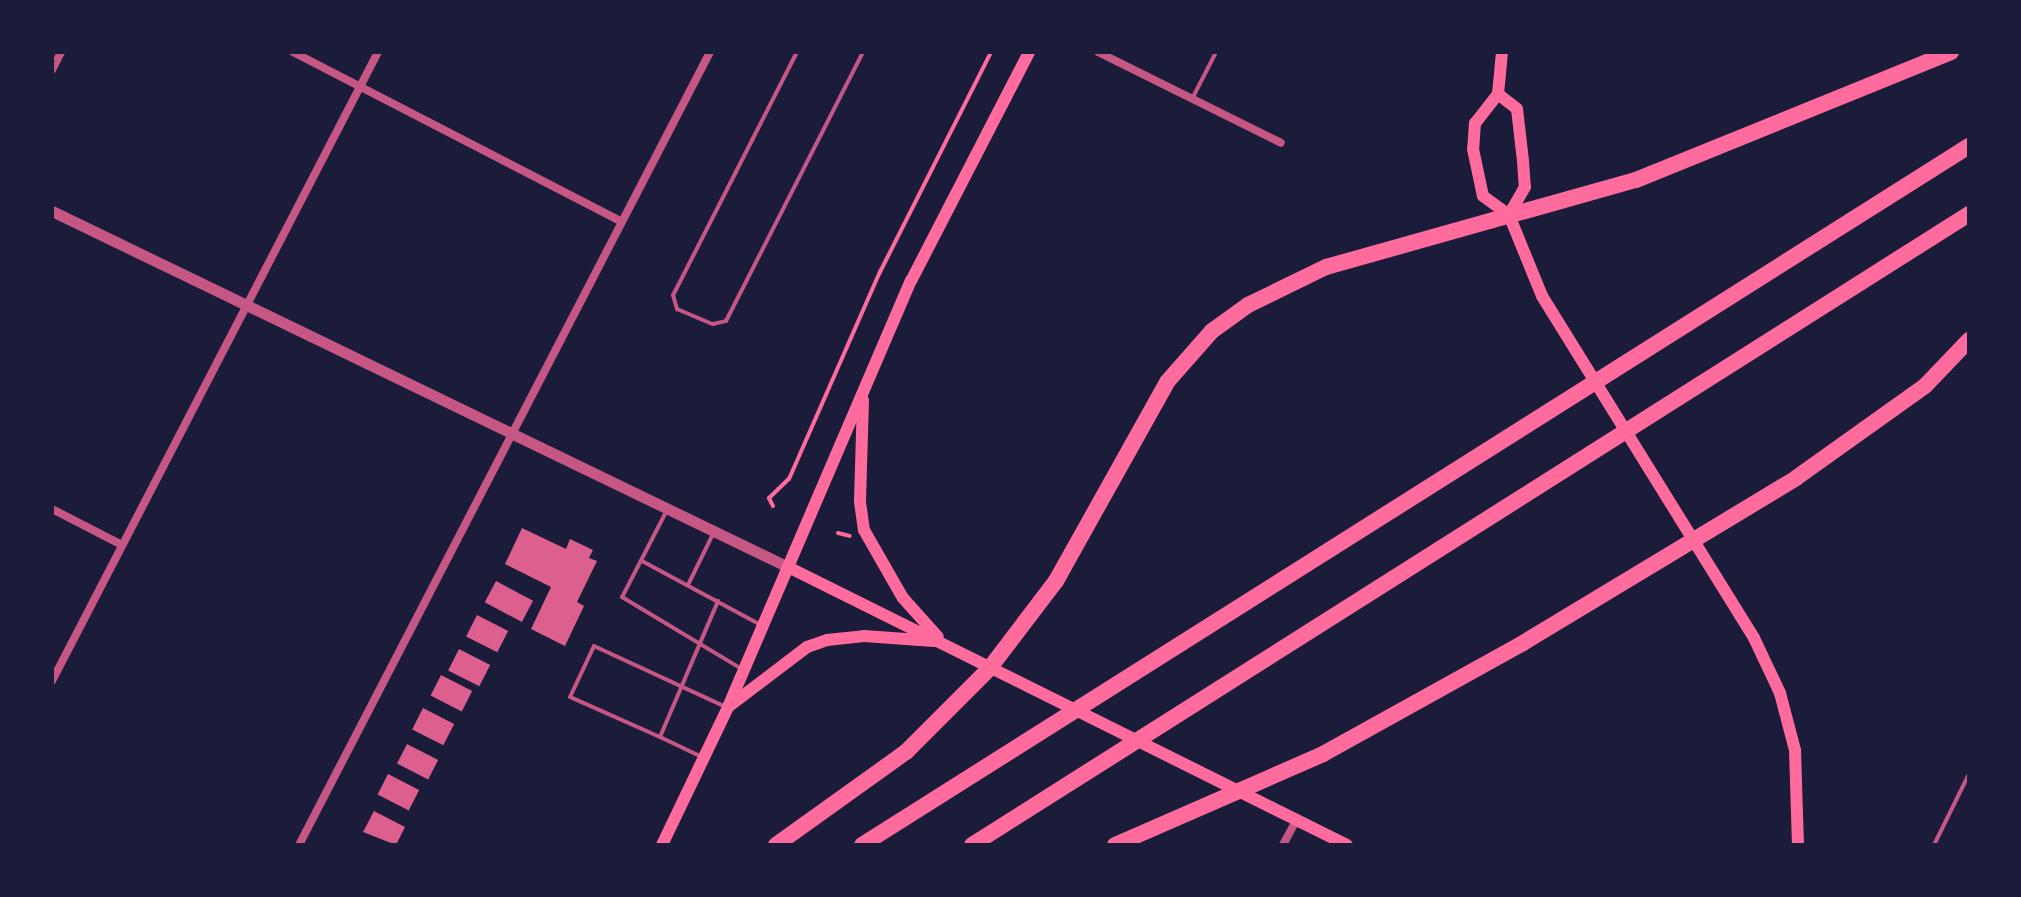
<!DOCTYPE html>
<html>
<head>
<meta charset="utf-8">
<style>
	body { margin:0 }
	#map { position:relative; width:2021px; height:897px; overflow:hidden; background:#1b1b3a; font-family:"Alegreya Sans",sans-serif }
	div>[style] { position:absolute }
	.building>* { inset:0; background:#dd5f8e; transform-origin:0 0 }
	.path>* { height:4px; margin:-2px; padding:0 2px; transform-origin:2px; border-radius:2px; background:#ff6b9d }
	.service>* { height:4px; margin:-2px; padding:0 2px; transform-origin:2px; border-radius:2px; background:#c65784 }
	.minor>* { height:8px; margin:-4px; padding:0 4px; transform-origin:4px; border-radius:4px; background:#c65784 }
	.tertiary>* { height:11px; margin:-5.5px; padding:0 5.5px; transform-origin:5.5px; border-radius:5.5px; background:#c65784 }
	.secondary>* { height:12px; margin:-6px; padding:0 6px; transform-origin:6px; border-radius:6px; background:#ff6b9d }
	.motorway>* { height:16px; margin:-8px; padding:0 8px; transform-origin:8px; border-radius:8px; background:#ff6b9d }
	span { translate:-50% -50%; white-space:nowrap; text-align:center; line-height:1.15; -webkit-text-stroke:8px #1b1b3a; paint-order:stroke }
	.frame { position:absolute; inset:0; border:54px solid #1b1b3a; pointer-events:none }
</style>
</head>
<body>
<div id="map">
	<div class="building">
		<i style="clip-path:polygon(522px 528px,566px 549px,570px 539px,593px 550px,589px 558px,597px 561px,577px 602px,584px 606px,565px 646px,531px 629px,551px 587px,505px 564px)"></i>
		<i style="left:496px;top:581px;width:42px;height:24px;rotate:28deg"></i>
		<i style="left:477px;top:615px;width:35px;height:24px;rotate:27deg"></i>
		<i style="left:459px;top:649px;width:35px;height:24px;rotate:27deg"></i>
		<i style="left:441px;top:675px;width:35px;height:23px;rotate:27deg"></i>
		<i style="left:423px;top:708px;width:35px;height:24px;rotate:27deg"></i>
		<i style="left:407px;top:744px;width:35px;height:22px;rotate:27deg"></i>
		<i style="left:388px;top:774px;width:35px;height:23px;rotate:27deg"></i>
		<i style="clip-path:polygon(374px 811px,405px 827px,396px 845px,363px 832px)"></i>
	</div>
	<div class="path">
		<i style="left:773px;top:506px;width:9px;rotate:-117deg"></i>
		<i style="left:769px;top:498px;width:28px;rotate:-44deg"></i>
		<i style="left:789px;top:479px;width:226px;rotate:-66.3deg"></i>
		<i style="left:880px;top:272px;width:246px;rotate:-63.2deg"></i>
		<i style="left:838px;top:533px;width:12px;rotate:14deg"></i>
	</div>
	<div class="service">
		<i style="left:797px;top:52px;width:273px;rotate:117deg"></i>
		<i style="left:673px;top:295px;width:15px;rotate:74deg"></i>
		<i style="left:677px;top:309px;width:39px;rotate:23deg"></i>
		<i style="left:713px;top:324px;width:13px;rotate:-13deg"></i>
		<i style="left:726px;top:321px;width:302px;rotate:-63deg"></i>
		<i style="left:1192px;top:99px;width:53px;rotate:-62.9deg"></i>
		<i style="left:667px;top:510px;width:98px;rotate:117.3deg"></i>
		<i style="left:622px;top:597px;width:140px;rotate:31deg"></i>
		<i style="left:642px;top:561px;width:135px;rotate:28.3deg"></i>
		<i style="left:688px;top:585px;width:57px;rotate:-63.9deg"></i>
		<i style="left:660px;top:737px;width:98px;rotate:-156deg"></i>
		<i style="left:570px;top:697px;width:56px;rotate:-64.8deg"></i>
		<i style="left:594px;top:646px;width:145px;rotate:24.8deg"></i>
		<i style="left:702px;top:757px;width:47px;rotate:-154.5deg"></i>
		<i style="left:660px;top:737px;width:148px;rotate:-66.9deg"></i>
		<i style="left:1934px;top:845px;width:79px;rotate:-63.8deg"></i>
	</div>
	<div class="minor">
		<i style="left:293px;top:52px;width:367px;rotate:27.3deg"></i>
		<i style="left:1098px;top:52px;width:204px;rotate:26.4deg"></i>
		<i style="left:52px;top:70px;width:20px;rotate:-63deg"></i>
		<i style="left:52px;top:509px;width:79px;rotate:27.2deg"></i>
		<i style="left:52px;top:681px;width:708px;rotate:-62.6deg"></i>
		<i style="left:299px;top:845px;width:893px;rotate:-62.6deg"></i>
		<i style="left:1283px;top:845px;width:30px;rotate:-62deg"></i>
	</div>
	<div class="tertiary">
		<i style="left:52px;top:211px;width:818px;rotate:25.81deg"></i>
	</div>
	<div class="secondary">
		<i style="left:1502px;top:52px;width:42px;rotate:95.4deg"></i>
		<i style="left:1498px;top:94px;width:37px;rotate:128deg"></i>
		<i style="left:1475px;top:123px;width:26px;rotate:94deg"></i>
		<i style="left:1473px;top:149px;width:48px;rotate:78deg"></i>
		<i style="left:1483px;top:196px;width:32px;rotate:36deg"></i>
		<i style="left:1509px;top:215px;width:87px;rotate:67.8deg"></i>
		<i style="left:1542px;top:296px;width:402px;rotate:58.2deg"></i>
		<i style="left:1754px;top:638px;width:61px;rotate:64.7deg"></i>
		<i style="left:1780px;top:693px;width:59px;rotate:75.3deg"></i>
		<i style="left:1795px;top:750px;width:95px;rotate:88.2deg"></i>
		<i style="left:1498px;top:94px;width:24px;rotate:38deg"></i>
		<i style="left:1517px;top:109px;width:52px;rotate:83.4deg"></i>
		<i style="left:1523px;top:161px;width:26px;rotate:86deg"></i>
		<i style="left:1525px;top:187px;width:32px;rotate:120deg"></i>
		<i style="left:863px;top:400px;width:102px;rotate:91.7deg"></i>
		<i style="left:860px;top:502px;width:28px;rotate:82deg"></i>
		<i style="left:864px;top:530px;width:78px;rotate:60.2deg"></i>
		<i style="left:903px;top:598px;width:52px;rotate:48.1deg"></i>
		<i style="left:788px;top:567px;width:624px;rotate:26.44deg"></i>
		<i style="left:728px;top:707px;width:99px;rotate:-37.2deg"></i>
		<i style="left:807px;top:647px;width:21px;rotate:-19deg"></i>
		<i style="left:827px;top:640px;width:37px;rotate:-6deg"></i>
		<i style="left:864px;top:636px;width:70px;rotate:4.1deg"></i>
		<i style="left:662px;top:845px;width:153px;rotate:-64.4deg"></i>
		<i style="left:728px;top:707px;width:464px;rotate:-66.8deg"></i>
		<i style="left:911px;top:281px;width:258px;rotate:-62.7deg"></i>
	</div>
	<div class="motorway">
		<i style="left:776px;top:845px;width:160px;rotate:-35.6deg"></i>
		<i style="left:906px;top:752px;width:117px;rotate:-45deg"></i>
		<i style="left:989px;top:669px;width:111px;rotate:-52.7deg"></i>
		<i style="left:1056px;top:581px;width:228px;rotate:-60.8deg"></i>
		<i style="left:1167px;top:382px;width:68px;rotate:-48.6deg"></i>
		<i style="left:1212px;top:331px;width:44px;rotate:-35.8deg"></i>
		<i style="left:1248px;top:305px;width:87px;rotate:-26deg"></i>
		<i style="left:1326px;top:267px;width:322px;rotate:-15.7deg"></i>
		<i style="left:1636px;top:180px;width:340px;rotate:-22.1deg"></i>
		<i style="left:862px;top:845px;width:1309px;rotate:-32.27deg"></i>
		<i style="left:972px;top:845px;width:1180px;rotate:-32.33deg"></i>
		<i style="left:1115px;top:845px;width:227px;rotate:-23.6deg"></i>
		<i style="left:1323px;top:754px;width:229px;rotate:-29deg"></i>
		<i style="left:1523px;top:643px;width:319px;rotate:-31.1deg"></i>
		<i style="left:1796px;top:478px;width:158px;rotate:-35.5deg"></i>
		<i style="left:1925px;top:386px;width:64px;rotate:-46.3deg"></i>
	</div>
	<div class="frame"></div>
</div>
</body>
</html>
